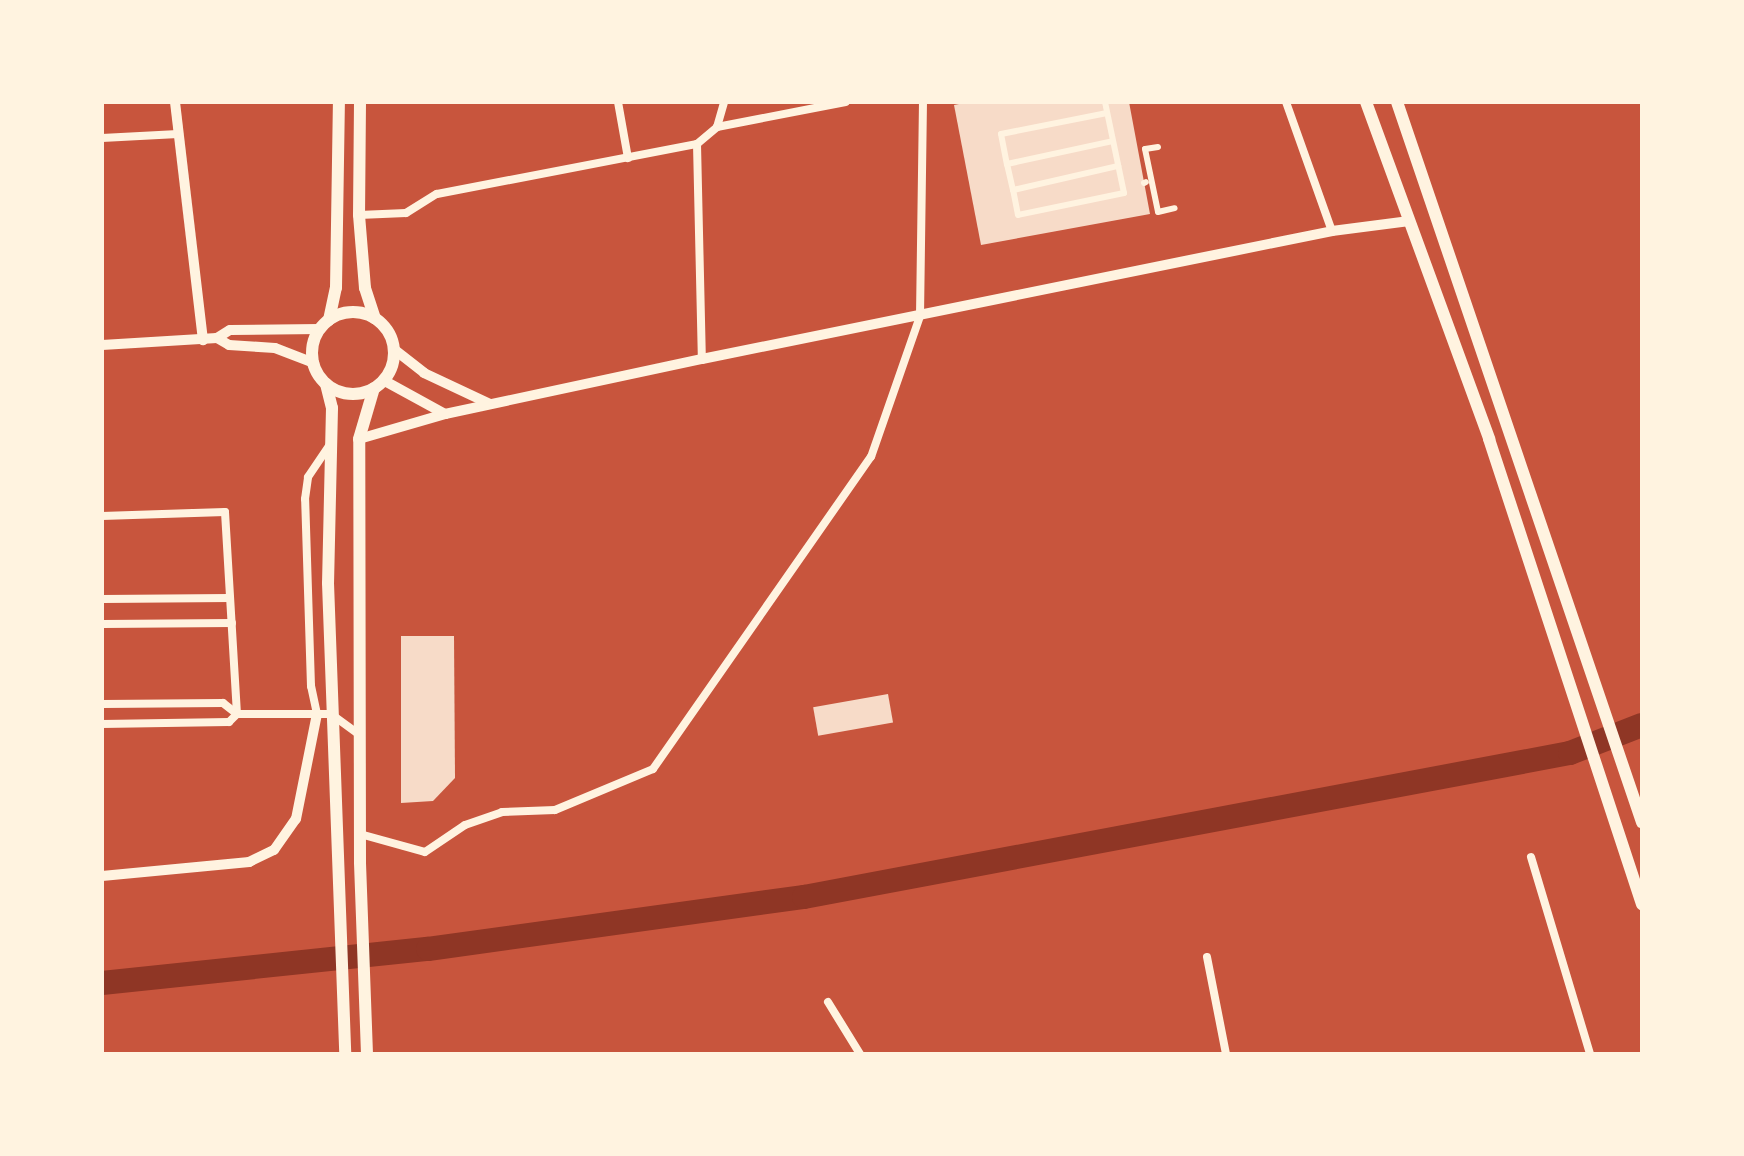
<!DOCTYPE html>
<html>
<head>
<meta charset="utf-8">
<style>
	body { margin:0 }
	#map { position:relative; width:1744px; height:1156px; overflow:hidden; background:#c8553d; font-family:"PT Sans",sans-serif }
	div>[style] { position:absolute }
	.river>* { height:24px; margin:-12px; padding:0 12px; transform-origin:12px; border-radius:12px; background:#8f3625 }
	.building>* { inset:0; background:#f7dbc8; transform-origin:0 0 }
	.pedestrian>* { height:6px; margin:-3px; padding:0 3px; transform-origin:3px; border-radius:3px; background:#fff3e0 }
	.minor>* { height:8px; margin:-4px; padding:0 4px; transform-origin:4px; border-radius:4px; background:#fff3e0 }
	.tertiary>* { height:10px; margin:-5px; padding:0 5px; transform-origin:5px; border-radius:5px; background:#fff3e0 }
	.primary>* { height:12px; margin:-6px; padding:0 6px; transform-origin:6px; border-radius:6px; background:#fff3e0 }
	.primary>.ring { margin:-6px; padding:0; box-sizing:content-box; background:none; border:12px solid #fff3e0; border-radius:50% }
	.trunk>* { height:12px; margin:-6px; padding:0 6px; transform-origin:6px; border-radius:6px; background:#fff3e0 }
	span { translate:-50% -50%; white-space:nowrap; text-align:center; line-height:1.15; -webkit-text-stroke:6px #fff3e0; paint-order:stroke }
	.frame { position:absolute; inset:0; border:104px solid #fff3e0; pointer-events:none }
</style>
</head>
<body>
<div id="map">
	<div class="river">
		<i style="left:102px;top:983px;width:328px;rotate:-6deg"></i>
		<i style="left:428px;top:949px;width:380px;rotate:-7.9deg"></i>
		<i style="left:804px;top:897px;width:779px;rotate:-10.65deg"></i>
		<i style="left:1570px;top:753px;width:77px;rotate:-21.3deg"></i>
	</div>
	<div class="building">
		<i style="clip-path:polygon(969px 102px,1129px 102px,1150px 214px,981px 245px,954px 105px)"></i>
		<i style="clip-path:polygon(401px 636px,454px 636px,455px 778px,433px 801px,401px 803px)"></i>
		<i style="left:888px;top:694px;width:29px;height:76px;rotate:80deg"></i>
	</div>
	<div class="pedestrian">
		<i style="left:1105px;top:102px;width:93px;rotate:78.2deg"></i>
		<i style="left:1124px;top:193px;width:108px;rotate:168.3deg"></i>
		<i style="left:1018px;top:215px;width:25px;rotate:-101deg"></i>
		<i style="left:1013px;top:190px;width:108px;rotate:-12.9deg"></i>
		<i style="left:1107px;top:113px;width:108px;rotate:168.8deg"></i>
		<i style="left:1001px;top:134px;width:31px;rotate:79deg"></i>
		<i style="left:1007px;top:164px;width:108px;rotate:-12.2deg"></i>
		<i style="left:1158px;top:147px;width:13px;rotate:171deg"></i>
		<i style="left:1145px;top:149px;width:64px;rotate:78.3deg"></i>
		<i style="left:1158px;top:212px;width:17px;rotate:-13deg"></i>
		<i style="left:1007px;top:164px;width:27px;rotate:77deg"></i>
		<i style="left:1144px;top:183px;width:2px;rotate:-27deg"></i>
	</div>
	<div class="minor">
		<i style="left:618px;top:102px;width:57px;rotate:79.9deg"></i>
		<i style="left:1286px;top:102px;width:137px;rotate:70.4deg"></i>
		<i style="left:717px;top:127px;width:26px;rotate:-74deg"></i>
		<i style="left:102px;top:138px;width:76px;rotate:-3deg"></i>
		<i style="left:697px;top:144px;width:215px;rotate:88.7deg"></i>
		<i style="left:359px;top:215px;width:47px;rotate:-2.4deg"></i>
		<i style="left:406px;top:213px;width:36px;rotate:-32deg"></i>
		<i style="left:437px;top:194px;width:265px;rotate:-10.9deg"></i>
		<i style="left:697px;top:144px;width:26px;rotate:-40deg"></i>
		<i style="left:717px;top:127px;width:131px;rotate:-11deg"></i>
		<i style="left:102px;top:516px;width:123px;rotate:-1.9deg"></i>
		<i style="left:225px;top:512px;width:202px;rotate:86.6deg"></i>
		<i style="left:102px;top:599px;width:128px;rotate:-0.4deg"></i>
		<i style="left:102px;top:624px;width:130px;rotate:-0.4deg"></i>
		<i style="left:102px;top:704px;width:121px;rotate:-0.5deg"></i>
		<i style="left:223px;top:703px;width:18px;rotate:38deg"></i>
		<i style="left:237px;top:714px;width:94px"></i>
		<i style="left:331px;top:714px;width:36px;rotate:36deg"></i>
		<i style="left:317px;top:714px;width:29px;rotate:-102deg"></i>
		<i style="left:311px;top:686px;width:187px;rotate:-91.8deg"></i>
		<i style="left:305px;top:499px;width:22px;rotate:-82deg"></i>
		<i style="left:308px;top:477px;width:41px;rotate:-55.9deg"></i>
		<i style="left:102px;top:724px;width:127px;rotate:-0.9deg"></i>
		<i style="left:229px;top:722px;width:11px;rotate:-45deg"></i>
		<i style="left:360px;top:834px;width:67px;rotate:15.5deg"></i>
		<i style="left:425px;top:852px;width:48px;rotate:-34deg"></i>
		<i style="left:465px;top:825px;width:39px;rotate:-19deg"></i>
		<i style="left:502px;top:812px;width:53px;rotate:-2.2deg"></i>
		<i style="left:555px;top:810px;width:106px;rotate:-22.7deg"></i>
		<i style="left:653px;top:769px;width:381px;rotate:-55.1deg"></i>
		<i style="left:871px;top:457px;width:149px;rotate:-70.8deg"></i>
		<i style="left:920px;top:316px;width:214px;rotate:-89.2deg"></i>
		<i style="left:1531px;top:857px;width:206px;rotate:73.3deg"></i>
		<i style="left:1207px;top:957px;width:99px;rotate:78.9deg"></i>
		<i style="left:828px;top:1002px;width:61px;rotate:58.4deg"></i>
	</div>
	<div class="tertiary">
		<i style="left:175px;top:102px;width:240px;rotate:83.3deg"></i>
		<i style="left:217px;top:338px;width:14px;rotate:30deg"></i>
		<i style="left:229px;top:345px;width:46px;rotate:3.7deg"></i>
		<i style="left:275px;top:348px;width:42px;rotate:21deg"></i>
		<i style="left:102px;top:345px;width:115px;rotate:-3.5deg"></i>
		<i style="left:217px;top:338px;width:15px;rotate:-32deg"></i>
		<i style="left:230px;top:330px;width:90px;rotate:-0.6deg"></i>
		<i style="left:395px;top:350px;width:37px;rotate:38deg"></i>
		<i style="left:424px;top:373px;width:73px;rotate:25.2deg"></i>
		<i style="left:383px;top:380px;width:71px;rotate:28.7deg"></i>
		<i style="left:359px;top:439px;width:90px;rotate:-16.2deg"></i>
		<i style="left:445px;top:414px;width:263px;rotate:-12.1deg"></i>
		<i style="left:702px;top:359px;width:643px;rotate:-11.48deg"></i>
		<i style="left:1332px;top:231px;width:78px;rotate:-7.4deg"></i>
		<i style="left:102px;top:876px;width:148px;rotate:-5.4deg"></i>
		<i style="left:249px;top:862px;width:28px;rotate:-26deg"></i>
		<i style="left:274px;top:850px;width:38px;rotate:-55deg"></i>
		<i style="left:296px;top:819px;width:107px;rotate:-78.7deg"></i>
	</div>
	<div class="primary">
		<i style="left:360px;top:102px;width:113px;rotate:90.5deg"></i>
		<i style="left:359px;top:215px;width:73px;rotate:85.3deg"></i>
		<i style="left:365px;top:288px;width:32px;rotate:72deg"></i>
		<i class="ring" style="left:312px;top:312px;width:70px;height:70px"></i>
		<i style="left:329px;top:320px;width:33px;rotate:-78deg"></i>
		<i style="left:336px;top:288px;width:186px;rotate:-89.1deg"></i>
		<i style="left:326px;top:384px;width:25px;rotate:76deg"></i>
		<i style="left:332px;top:408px;width:175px;rotate:91.3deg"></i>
		<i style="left:328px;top:583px;width:471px;rotate:87.9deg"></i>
		<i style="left:367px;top:1054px;width:192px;rotate:-92.1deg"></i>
		<i style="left:360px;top:862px;width:423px;rotate:-90.1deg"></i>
		<i style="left:359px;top:439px;width:53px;rotate:-73.6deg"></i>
	</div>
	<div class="trunk">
		<i style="left:1366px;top:102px;width:359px;rotate:69.9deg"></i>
		<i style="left:1489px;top:439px;width:490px;rotate:71.8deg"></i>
		<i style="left:1397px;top:102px;width:761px;rotate:71.21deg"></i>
	</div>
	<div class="frame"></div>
</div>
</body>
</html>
